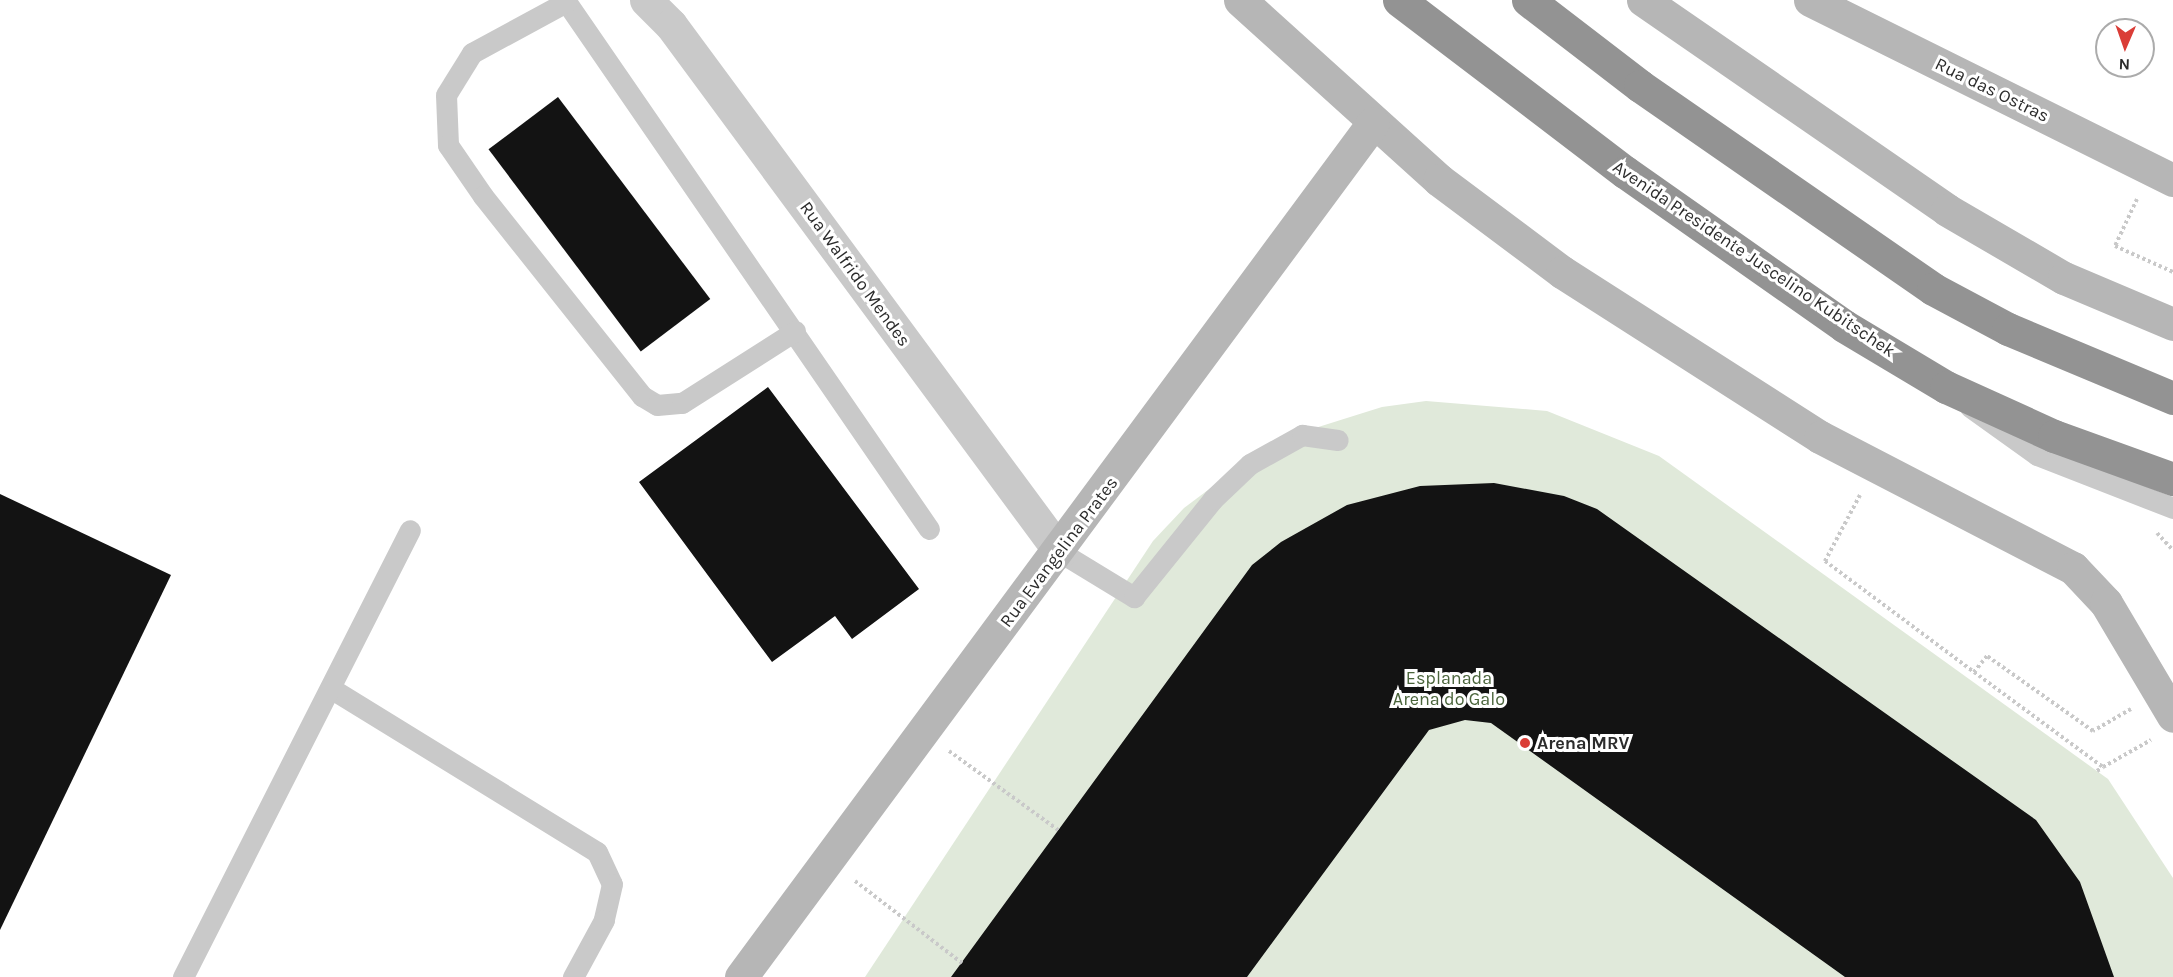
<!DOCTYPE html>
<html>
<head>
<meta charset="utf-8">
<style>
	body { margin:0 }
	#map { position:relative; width:2173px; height:977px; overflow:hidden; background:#fff; font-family:Karla,sans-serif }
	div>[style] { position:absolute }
	.green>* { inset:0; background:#e0e9da }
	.building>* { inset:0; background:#131313; transform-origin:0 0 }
	.path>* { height:4px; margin-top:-2px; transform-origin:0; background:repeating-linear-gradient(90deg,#c9c9c9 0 3px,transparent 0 6px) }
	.lane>* { height:21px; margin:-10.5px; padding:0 10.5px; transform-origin:10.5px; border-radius:10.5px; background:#c9c9c9 }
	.street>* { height:33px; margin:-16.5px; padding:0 16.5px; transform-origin:16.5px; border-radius:16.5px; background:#c9c9c9 }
	.secondary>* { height:33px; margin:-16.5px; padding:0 16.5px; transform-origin:16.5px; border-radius:16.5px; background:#b6b6b6 }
	.highway>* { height:33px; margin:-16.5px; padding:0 16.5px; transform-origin:16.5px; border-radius:16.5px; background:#939393 }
	.dots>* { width:16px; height:16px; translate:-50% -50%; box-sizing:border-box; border:3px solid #fff; border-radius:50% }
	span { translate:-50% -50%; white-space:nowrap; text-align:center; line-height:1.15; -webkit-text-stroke:6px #fff; paint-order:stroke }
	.street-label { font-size:18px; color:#2c2c2c }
	.park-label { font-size:18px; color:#4b653c }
	.poi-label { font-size:18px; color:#2c2c2c; font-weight:700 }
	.left { translate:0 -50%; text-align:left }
	.north { position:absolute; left:2095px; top:18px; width:60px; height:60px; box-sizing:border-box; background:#fff; border:2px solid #ababab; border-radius:50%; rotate:182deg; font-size:16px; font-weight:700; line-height:24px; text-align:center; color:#2c2c2c }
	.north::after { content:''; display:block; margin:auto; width:21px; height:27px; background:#da3d37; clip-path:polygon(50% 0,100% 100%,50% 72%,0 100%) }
</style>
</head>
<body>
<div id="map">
	<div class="green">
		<i style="clip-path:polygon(1426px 401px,1547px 411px,1659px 456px,2108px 779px,2173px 878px,2173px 977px,865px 977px,1153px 541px,1184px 508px,1256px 454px,1296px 434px,1382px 407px)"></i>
	</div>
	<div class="building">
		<i style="left:558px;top:97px;width:253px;height:87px;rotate:53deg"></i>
		<i style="clip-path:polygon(768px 387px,919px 589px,852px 639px,835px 616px,772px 662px,639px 482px)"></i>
		<i style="clip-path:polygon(1494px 483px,1564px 496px,1597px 509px,2036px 820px,2080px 882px,2114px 977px,1845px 977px,1491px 723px,1465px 720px,1429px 730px,1247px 977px,951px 977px,1252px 565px,1281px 542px,1347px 505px,1420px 486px)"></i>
		<i style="clip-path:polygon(0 494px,171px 575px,0 930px)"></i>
	</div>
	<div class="path">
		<i style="left:2137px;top:199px;width:52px;rotate:115.1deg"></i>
		<i style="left:2115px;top:246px;width:64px;rotate:24.1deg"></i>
		<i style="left:1860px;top:495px;width:75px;rotate:117.9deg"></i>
		<i style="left:1825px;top:561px;width:186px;rotate:36.7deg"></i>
		<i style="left:2157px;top:533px;width:23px;rotate:47deg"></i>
		<i style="left:2131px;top:709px;width:44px;rotate:149.9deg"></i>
		<i style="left:2093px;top:731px;width:130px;rotate:-144.7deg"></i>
		<i style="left:1987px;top:656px;width:21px;rotate:129deg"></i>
		<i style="left:1974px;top:672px;width:160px;rotate:36.4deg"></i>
		<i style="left:2103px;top:767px;width:55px;rotate:-29.4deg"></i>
		<i style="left:949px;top:751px;width:135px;rotate:35.9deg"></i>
		<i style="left:2097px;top:771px;width:7px;rotate:-34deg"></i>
		<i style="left:855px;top:881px;width:135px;rotate:37.5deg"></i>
	</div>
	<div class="lane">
		<i style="left:565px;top:0;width:642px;rotate:55.47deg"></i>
		<i style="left:566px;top:2px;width:107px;rotate:151.5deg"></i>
		<i style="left:472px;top:53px;width:49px;rotate:121.8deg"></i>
		<i style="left:446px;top:95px;width:50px;rotate:87.7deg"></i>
		<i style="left:448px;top:145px;width:62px;rotate:55.5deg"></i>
		<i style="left:483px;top:196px;width:256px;rotate:51.5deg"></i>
		<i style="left:642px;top:396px;width:17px;rotate:31deg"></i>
		<i style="left:657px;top:405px;width:25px;rotate:-5deg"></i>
		<i style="left:682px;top:403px;width:134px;rotate:-32.5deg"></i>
		<i style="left:1970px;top:407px;width:82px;rotate:35.6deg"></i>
		<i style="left:2037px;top:455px;width:146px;rotate:21.3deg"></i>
		<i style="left:1060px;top:552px;width:87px;rotate:31.3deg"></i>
		<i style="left:1134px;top:597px;width:126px;rotate:-51.1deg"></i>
		<i style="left:1213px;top:499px;width:51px;rotate:-43.4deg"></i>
		<i style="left:1250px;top:464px;width:60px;rotate:-29.1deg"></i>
		<i style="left:1302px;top:435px;width:36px;rotate:8deg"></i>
		<i style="left:332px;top:689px;width:311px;rotate:31.6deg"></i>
		<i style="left:597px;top:852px;width:35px;rotate:65deg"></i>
		<i style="left:612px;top:884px;width:37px;rotate:103deg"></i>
		<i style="left:604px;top:920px;width:65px;rotate:118.5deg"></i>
		<i style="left:183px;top:977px;width:501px;rotate:-63.08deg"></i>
	</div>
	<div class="street">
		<i style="left:646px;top:0;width:35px;rotate:45deg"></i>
		<i style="left:671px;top:25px;width:655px;rotate:53.57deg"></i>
	</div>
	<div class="secondary">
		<i style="left:1240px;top:0;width:268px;rotate:42.1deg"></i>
		<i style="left:1439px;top:180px;width:154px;rotate:36.8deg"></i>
		<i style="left:1562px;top:272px;width:306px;rotate:32.6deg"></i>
		<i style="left:1820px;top:437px;width:285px;rotate:27.4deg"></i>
		<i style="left:2073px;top:568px;width:48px;rotate:46.7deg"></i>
		<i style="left:2106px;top:603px;width:131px;rotate:59.3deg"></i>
		<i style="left:1643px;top:0;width:369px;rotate:34.6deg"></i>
		<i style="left:1947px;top:210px;width:135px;rotate:30.2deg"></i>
		<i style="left:2064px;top:278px;width:118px;rotate:22.9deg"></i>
		<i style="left:1810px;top:0;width:405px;rotate:26.4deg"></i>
		<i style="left:741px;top:977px;width:1062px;rotate:-53.5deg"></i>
	</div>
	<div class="highway">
		<i style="left:1399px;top:0;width:284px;rotate:37.3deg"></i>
		<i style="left:1625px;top:172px;width:268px;rotate:35.1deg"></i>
		<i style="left:1844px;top:326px;width:119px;rotate:30.9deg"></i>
		<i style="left:1946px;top:387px;width:119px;rotate:24.4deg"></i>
		<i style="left:2054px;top:436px;width:127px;rotate:19.9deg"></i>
		<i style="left:1528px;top:0;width:141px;rotate:37.5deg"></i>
		<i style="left:1640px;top:86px;width:356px;rotate:34.7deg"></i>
		<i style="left:1933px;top:289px;width:85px;rotate:28.1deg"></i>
		<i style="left:2008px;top:329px;width:179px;rotate:22.7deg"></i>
	</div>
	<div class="dots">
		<i style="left:1525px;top:743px;background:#da3d37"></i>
	</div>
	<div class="street-label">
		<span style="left:1992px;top:90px;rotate:26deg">Rua das Ostras</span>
		<span style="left:1754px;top:259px;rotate:34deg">Avenida Presidente Juscelino Kubitschek</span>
		<span style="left:855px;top:274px;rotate:54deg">Rua Walfrido Mendes</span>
		<span style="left:1059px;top:552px;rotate:-53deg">Rua Evangelina Prates</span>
	</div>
	<div class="park-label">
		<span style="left:1449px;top:689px">Esplanada<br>Arena do Galo</span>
	</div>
	<div class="poi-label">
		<span class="left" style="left:1537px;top:743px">Arena MRV</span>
	</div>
	<div class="north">N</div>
</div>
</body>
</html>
